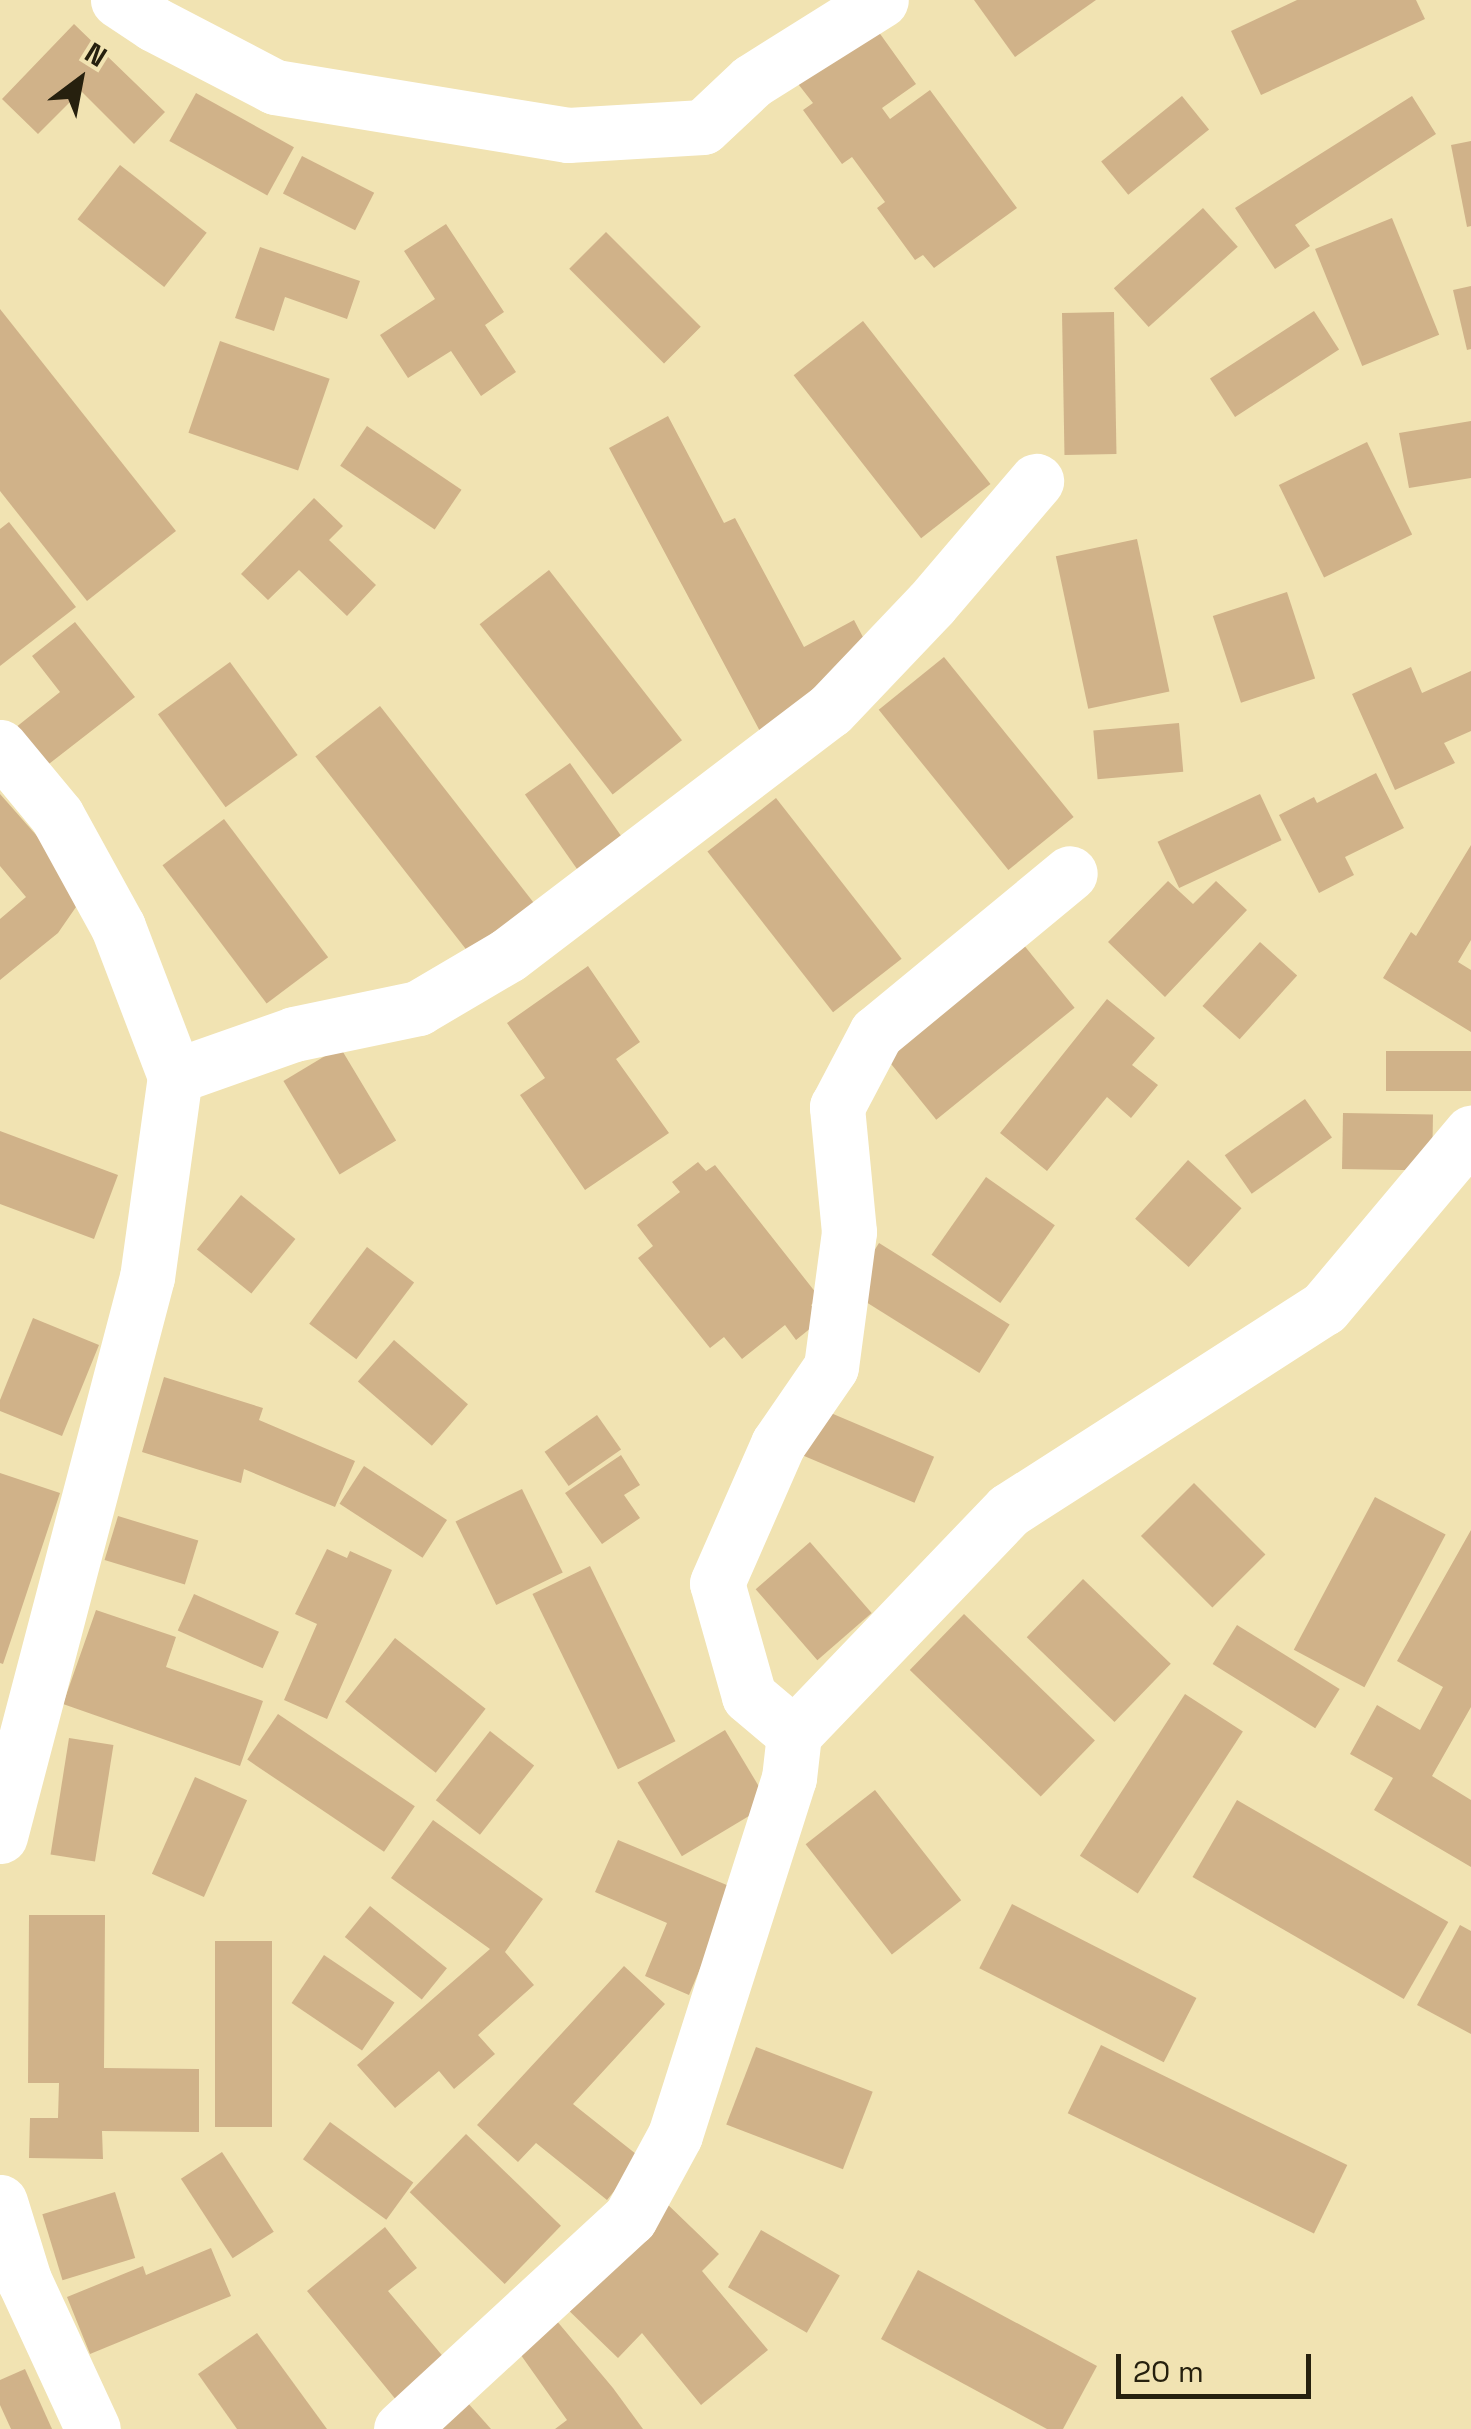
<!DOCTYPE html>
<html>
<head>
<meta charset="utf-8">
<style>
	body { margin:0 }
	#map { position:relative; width:1471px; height:2429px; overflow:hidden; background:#f1e3b2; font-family:"Space Grotesk",sans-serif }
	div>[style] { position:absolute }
	.building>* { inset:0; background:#d0b289; transform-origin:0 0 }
	.minor>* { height:55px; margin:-27.5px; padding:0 27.5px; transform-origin:27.5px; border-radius:27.5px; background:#fff }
	.tertiary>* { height:55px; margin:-27.5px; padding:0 27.5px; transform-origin:27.5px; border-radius:27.5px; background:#fff }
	span { translate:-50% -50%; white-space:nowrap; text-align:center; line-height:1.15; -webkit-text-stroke:8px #f1e3b2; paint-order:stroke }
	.north { position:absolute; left:30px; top:30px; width:100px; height:100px; -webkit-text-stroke:8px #f1e3b2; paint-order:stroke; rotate:32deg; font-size:28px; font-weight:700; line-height:40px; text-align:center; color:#26200e }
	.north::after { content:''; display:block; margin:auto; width:35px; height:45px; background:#26200e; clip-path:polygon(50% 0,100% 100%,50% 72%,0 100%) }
	.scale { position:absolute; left:1116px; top:2354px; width:195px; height:45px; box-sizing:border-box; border:5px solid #26200e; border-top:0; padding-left:12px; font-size:30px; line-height:35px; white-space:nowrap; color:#26200e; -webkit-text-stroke:8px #f1e3b2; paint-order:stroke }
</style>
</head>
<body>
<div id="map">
	<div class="building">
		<i style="clip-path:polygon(974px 0,1096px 0,1015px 57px)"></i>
		<i style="clip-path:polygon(1297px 0,1416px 0,1425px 19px,1261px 95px,1231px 31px)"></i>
		<i style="clip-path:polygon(74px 24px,165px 112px,134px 144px,81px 91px,38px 134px,2px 99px)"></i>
		<i style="clip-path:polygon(873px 24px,916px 84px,882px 108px,890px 119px,930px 90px,1017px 208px,934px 268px,923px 255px,915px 260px,877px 208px,885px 202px,852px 157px,842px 164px,803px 110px,813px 103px,795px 80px)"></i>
		<i style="left:196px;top:93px;width:112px;height:55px;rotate:29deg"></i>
		<i style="left:1182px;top:96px;width:43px;height:104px;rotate:51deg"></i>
		<i style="clip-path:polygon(1412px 96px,1436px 134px,1295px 225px,1310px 246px,1275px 269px,1235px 208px)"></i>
		<i style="clip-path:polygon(1471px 141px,1471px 226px,1467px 227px,1451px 145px)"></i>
		<i style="left:302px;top:156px;width:81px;height:42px;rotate:27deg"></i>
		<i style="left:120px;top:165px;width:110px;height:69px;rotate:38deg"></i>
		<i style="left:1203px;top:208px;width:52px;height:120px;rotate:48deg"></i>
		<i style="left:1392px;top:218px;width:126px;height:83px;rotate:68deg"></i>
		<i style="clip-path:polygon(446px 224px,504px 312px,485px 325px,516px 372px,481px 396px,451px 351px,408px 378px,380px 335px,435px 299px,404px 251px)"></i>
		<i style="left:606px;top:232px;width:134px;height:52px;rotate:45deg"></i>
		<i style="clip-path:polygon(260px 247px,360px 281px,347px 319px,285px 297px,274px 331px,235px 318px)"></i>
		<i style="clip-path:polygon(1471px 286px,1471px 349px,1467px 350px,1453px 290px)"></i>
		<i style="clip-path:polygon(0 309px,176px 531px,87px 601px,0 491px)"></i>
		<i style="left:1314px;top:311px;width:46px;height:124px;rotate:57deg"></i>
		<i style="left:1114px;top:312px;width:142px;height:52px;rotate:89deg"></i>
		<i style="left:863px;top:321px;width:207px;height:88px;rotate:52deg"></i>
		<i style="left:220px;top:341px;width:116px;height:97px;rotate:19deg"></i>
		<i style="clip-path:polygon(668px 416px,724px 523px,735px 518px,804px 647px,854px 620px,874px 658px,762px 735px,609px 448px)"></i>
		<i style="clip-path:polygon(1471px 421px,1471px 478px,1409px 488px,1399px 433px)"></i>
		<i style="left:367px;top:426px;width:114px;height:48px;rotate:34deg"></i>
		<i style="left:1367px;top:442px;width:103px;height:98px;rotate:64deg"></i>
		<i style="clip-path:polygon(314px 498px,343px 526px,329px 540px,376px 585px,347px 616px,299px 570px,268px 600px,241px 574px)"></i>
		<i style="clip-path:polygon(9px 522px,76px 607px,0 666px,0 529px)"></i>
		<i style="left:1137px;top:539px;width:156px;height:83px;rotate:78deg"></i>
		<i style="left:549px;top:570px;width:216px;height:88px;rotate:52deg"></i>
		<i style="left:1287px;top:592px;width:91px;height:78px;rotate:72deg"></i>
		<i style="clip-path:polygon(75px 622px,135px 697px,45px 767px,15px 728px,60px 692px,32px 656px)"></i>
		<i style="left:944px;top:657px;width:206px;height:84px;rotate:51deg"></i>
		<i style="left:230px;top:662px;width:115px;height:89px;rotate:54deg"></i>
		<i style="clip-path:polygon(1411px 667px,1422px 693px,1471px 671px,1471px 731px,1444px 743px,1455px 763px,1395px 790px,1352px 694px)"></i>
		<i style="left:380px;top:706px;width:256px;height:82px;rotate:52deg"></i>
		<i style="left:1179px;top:723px;width:49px;height:86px;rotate:85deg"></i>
		<i style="left:570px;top:763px;width:99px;height:55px;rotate:55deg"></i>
		<i style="clip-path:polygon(1376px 773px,1404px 828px,1345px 857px,1354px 875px,1319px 893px,1279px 815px,1314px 797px,1317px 803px)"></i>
		<i style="clip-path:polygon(0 794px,66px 869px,76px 907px,58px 933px,0 980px,0 919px,26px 897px,0 866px)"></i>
		<i style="left:1260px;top:794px;width:51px;height:113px;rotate:65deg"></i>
		<i style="left:776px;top:798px;width:204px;height:87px;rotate:52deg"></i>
		<i style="left:224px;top:819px;width:173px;height:77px;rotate:53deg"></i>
		<i style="clip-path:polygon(1471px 845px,1471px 940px,1458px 962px,1471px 970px,1471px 1032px,1383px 978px,1411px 932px,1416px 936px)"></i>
		<i style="clip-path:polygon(1168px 881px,1193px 904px,1216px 881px,1247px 910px,1165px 997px,1108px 942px)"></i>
		<i style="left:1260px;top:942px;width:50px;height:86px;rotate:42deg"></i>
		<i style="left:1023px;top:944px;width:82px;height:178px;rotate:51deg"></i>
		<i style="clip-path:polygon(588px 966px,640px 1042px,616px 1059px,669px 1133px,585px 1190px,520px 1095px,545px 1078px,507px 1023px)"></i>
		<i style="clip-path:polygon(1107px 999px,1155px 1038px,1132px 1065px,1158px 1085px,1131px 1118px,1107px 1097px,1047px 1171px,1000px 1133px)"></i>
		<i style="left:340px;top:1047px;width:109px;height:66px;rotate:59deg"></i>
		<i style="left:1471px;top:1051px;width:40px;height:85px;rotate:90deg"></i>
		<i style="left:1305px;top:1099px;width:47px;height:98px;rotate:55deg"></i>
		<i style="left:1343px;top:1113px;width:90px;height:56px;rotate:1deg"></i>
		<i style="clip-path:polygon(0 1131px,118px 1175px,94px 1239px,0 1204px)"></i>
		<i style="left:1188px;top:1160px;width:72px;height:79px;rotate:42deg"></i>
		<i style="clip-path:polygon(698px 1162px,706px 1171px,715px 1165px,820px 1298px,811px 1305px,822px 1319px,796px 1340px,785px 1325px,742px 1359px,724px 1337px,710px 1348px,638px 1258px,653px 1246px,637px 1225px,680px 1192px,672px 1182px)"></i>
		<i style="left:986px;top:1177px;width:84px;height:95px;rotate:35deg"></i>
		<i style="left:241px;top:1195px;width:70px;height:70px;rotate:39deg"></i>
		<i style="left:879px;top:1243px;width:154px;height:57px;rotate:32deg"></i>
		<i style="left:367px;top:1247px;width:59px;height:96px;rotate:37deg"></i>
		<i style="clip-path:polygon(33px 1318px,99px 1345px,62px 1436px,0 1411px,0 1400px)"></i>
		<i style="left:394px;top:1340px;width:98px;height:55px;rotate:41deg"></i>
		<i style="clip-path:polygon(164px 1377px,263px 1408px,259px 1420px,355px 1461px,335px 1507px,244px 1469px,241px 1483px,142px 1452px)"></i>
		<i style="left:819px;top:1408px;width:125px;height:50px;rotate:23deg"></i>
		<i style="left:597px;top:1415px;width:42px;height:64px;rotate:55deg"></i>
		<i style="clip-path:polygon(621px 1455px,640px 1485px,624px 1495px,640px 1518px,602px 1544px,565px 1493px)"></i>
		<i style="left:364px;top:1466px;width:99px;height:45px;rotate:33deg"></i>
		<i style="clip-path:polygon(0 1473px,60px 1493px,3px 1664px,0 1663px)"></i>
		<i style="left:1194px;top:1483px;width:101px;height:75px;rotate:45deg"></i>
		<i style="left:522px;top:1489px;width:93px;height:74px;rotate:64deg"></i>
		<i style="left:1375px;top:1497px;width:80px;height:173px;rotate:28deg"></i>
		<i style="left:118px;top:1516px;width:84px;height:46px;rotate:17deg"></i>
		<i style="clip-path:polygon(1471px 1530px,1471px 1707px,1432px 1776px,1471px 1800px,1471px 1867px,1374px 1810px,1393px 1778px,1350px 1754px,1377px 1705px,1420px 1730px,1443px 1687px,1397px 1661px)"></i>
		<i style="left:810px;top:1542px;width:94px;height:72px;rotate:49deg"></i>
		<i style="clip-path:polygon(327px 1549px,347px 1558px,350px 1551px,392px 1570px,327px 1719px,284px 1700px,317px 1624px,295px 1614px)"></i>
		<i style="left:590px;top:1566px;width:195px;height:64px;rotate:64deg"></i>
		<i style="left:1083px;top:1579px;width:122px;height:81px;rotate:44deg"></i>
		<i style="left:194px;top:1594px;width:93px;height:40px;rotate:24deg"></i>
		<i style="clip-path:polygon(96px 1610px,176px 1637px,166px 1667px,263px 1701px,240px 1766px,63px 1704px)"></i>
		<i style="left:964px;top:1614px;width:182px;height:78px;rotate:44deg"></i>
		<i style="left:1237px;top:1625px;width:121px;height:46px;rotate:32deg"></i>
		<i style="left:395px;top:1638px;width:115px;height:81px;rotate:38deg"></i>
		<i style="left:1185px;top:1694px;width:69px;height:193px;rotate:33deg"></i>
		<i style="left:278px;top:1714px;width:165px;height:55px;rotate:34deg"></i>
		<i style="left:725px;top:1730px;width:86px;height:102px;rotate:59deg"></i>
		<i style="left:490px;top:1731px;width:56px;height:88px;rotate:38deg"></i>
		<i style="left:69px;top:1738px;width:45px;height:118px;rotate:9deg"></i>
		<i style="left:195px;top:1777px;width:57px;height:106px;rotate:24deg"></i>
		<i style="left:875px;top:1790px;width:140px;height:88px;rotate:52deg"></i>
		<i style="left:1237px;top:1800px;width:244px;height:89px;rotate:30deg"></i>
		<i style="clip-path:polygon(433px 1820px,543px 1899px,505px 1952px,534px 1985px,478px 2035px,495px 2054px,454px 2089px,439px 2071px,395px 2108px,357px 2065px,490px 1949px,391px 1878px)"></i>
		<i style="clip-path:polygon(618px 1840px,734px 1888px,689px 1995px,645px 1976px,667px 1923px,595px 1892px)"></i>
		<i style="left:1012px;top:1904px;width:207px;height:72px;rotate:27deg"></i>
		<i style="left:370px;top:1906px;width:99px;height:40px;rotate:39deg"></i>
		<i style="clip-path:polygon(29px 1915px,105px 1915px,104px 2068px,199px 2069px,199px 2132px,102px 2131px,103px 2159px,29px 2158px,30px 2118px,58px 2118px,59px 2083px,28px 2083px)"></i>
		<i style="clip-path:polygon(1460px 1925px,1471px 1931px,1471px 2034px,1417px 2005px)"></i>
		<i style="left:215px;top:1941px;width:57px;height:186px"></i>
		<i style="left:324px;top:1955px;width:85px;height:58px;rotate:34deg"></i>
		<i style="clip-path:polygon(624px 1966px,665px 2004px,573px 2104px,641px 2158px,607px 2200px,536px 2143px,518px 2162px,477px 2125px)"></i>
		<i style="left:1101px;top:2045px;width:274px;height:76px;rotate:26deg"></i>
		<i style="left:756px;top:2047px;width:125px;height:83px;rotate:21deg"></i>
		<i style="left:330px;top:2122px;width:103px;height:46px;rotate:36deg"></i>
		<i style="left:466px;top:2134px;width:132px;height:81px;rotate:44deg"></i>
		<i style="left:222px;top:2152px;width:95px;height:49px;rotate:57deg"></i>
		<i style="left:115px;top:2192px;width:69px;height:76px;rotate:73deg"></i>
		<i style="clip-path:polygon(663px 2200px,719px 2254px,702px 2271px,768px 2350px,701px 2405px,642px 2333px,618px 2358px,562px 2304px)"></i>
		<i style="clip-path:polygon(385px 2227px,417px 2268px,388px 2291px,446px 2360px,397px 2401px,307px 2291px)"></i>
		<i style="left:761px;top:2230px;width:91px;height:66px;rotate:30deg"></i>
		<i style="clip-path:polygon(211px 2248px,231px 2296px,90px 2354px,67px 2297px,143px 2266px,146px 2275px)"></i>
		<i style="clip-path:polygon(918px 2270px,1097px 2366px,1063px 2429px,1047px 2429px,881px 2339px)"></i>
		<i style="clip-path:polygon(556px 2320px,613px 2388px,643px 2429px,555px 2429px,567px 2420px,518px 2351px)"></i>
		<i style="clip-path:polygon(257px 2333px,327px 2429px,237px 2429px,198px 2374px)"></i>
		<i style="clip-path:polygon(25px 2369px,52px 2429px,11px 2429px,0 2405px,0 2380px)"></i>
		<i style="clip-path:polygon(467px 2402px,491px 2429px,435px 2429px)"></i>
	</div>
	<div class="minor">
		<i style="left:118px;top:0;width:43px;rotate:33.7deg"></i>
		<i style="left:154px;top:24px;width:136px;rotate:27.5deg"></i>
		<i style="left:275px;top:87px;width:297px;rotate:9.3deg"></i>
		<i style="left:568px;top:135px;width:135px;rotate:-3.4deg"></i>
		<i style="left:703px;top:127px;width:67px;rotate:-43.2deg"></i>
		<i style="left:752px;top:81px;width:152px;rotate:-32.1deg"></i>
		<i style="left:175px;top:1076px;width:126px;rotate:-19.4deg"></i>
		<i style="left:294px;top:1034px;width:127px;rotate:-11.8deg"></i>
		<i style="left:418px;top:1008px;width:104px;rotate:-30.5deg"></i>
		<i style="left:508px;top:955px;width:405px;rotate:-37.3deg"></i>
		<i style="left:830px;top:710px;width:146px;rotate:-46.4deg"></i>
		<i style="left:931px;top:604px;width:162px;rotate:-49.5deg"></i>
		<i style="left:794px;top:1734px;width:59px;rotate:-139.8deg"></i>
		<i style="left:749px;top:1696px;width:117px;rotate:-105.8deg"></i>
		<i style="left:717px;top:1583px;width:152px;rotate:-66.3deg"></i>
		<i style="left:778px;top:1444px;width:93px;rotate:-55.5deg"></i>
		<i style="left:831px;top:1367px;width:136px;rotate:-82.4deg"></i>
		<i style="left:849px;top:1232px;width:126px;rotate:-95.5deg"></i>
		<i style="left:837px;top:1107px;width:84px;rotate:-62.2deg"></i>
		<i style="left:876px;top:1033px;width:251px;rotate:-39.5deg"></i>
		<i style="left:401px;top:2429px;width:311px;rotate:-42.7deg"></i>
		<i style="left:630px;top:2218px;width:94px;rotate:-61.5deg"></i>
		<i style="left:675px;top:2135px;width:375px;rotate:-72.3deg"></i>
		<i style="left:789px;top:1778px;width:44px;rotate:-83.5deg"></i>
		<i style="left:794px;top:1734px;width:310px;rotate:-46.2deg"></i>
		<i style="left:1009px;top:1510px;width:374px;rotate:-32.7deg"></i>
		<i style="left:1324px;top:1308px;width:229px;rotate:-50deg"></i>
	</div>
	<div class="tertiary">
		<i style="left:0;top:747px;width:89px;rotate:50.4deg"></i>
		<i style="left:57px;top:816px;width:127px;rotate:61.2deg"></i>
		<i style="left:118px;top:927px;width:160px;rotate:69.1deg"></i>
		<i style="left:175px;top:1076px;width:203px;rotate:97.9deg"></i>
		<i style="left:147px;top:1277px;width:578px;rotate:104.73deg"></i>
		<i style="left:0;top:2202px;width:82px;rotate:72.9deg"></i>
		<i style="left:24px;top:2280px;width:164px;rotate:65.2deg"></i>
	</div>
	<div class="north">N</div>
	<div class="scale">20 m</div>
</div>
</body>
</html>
